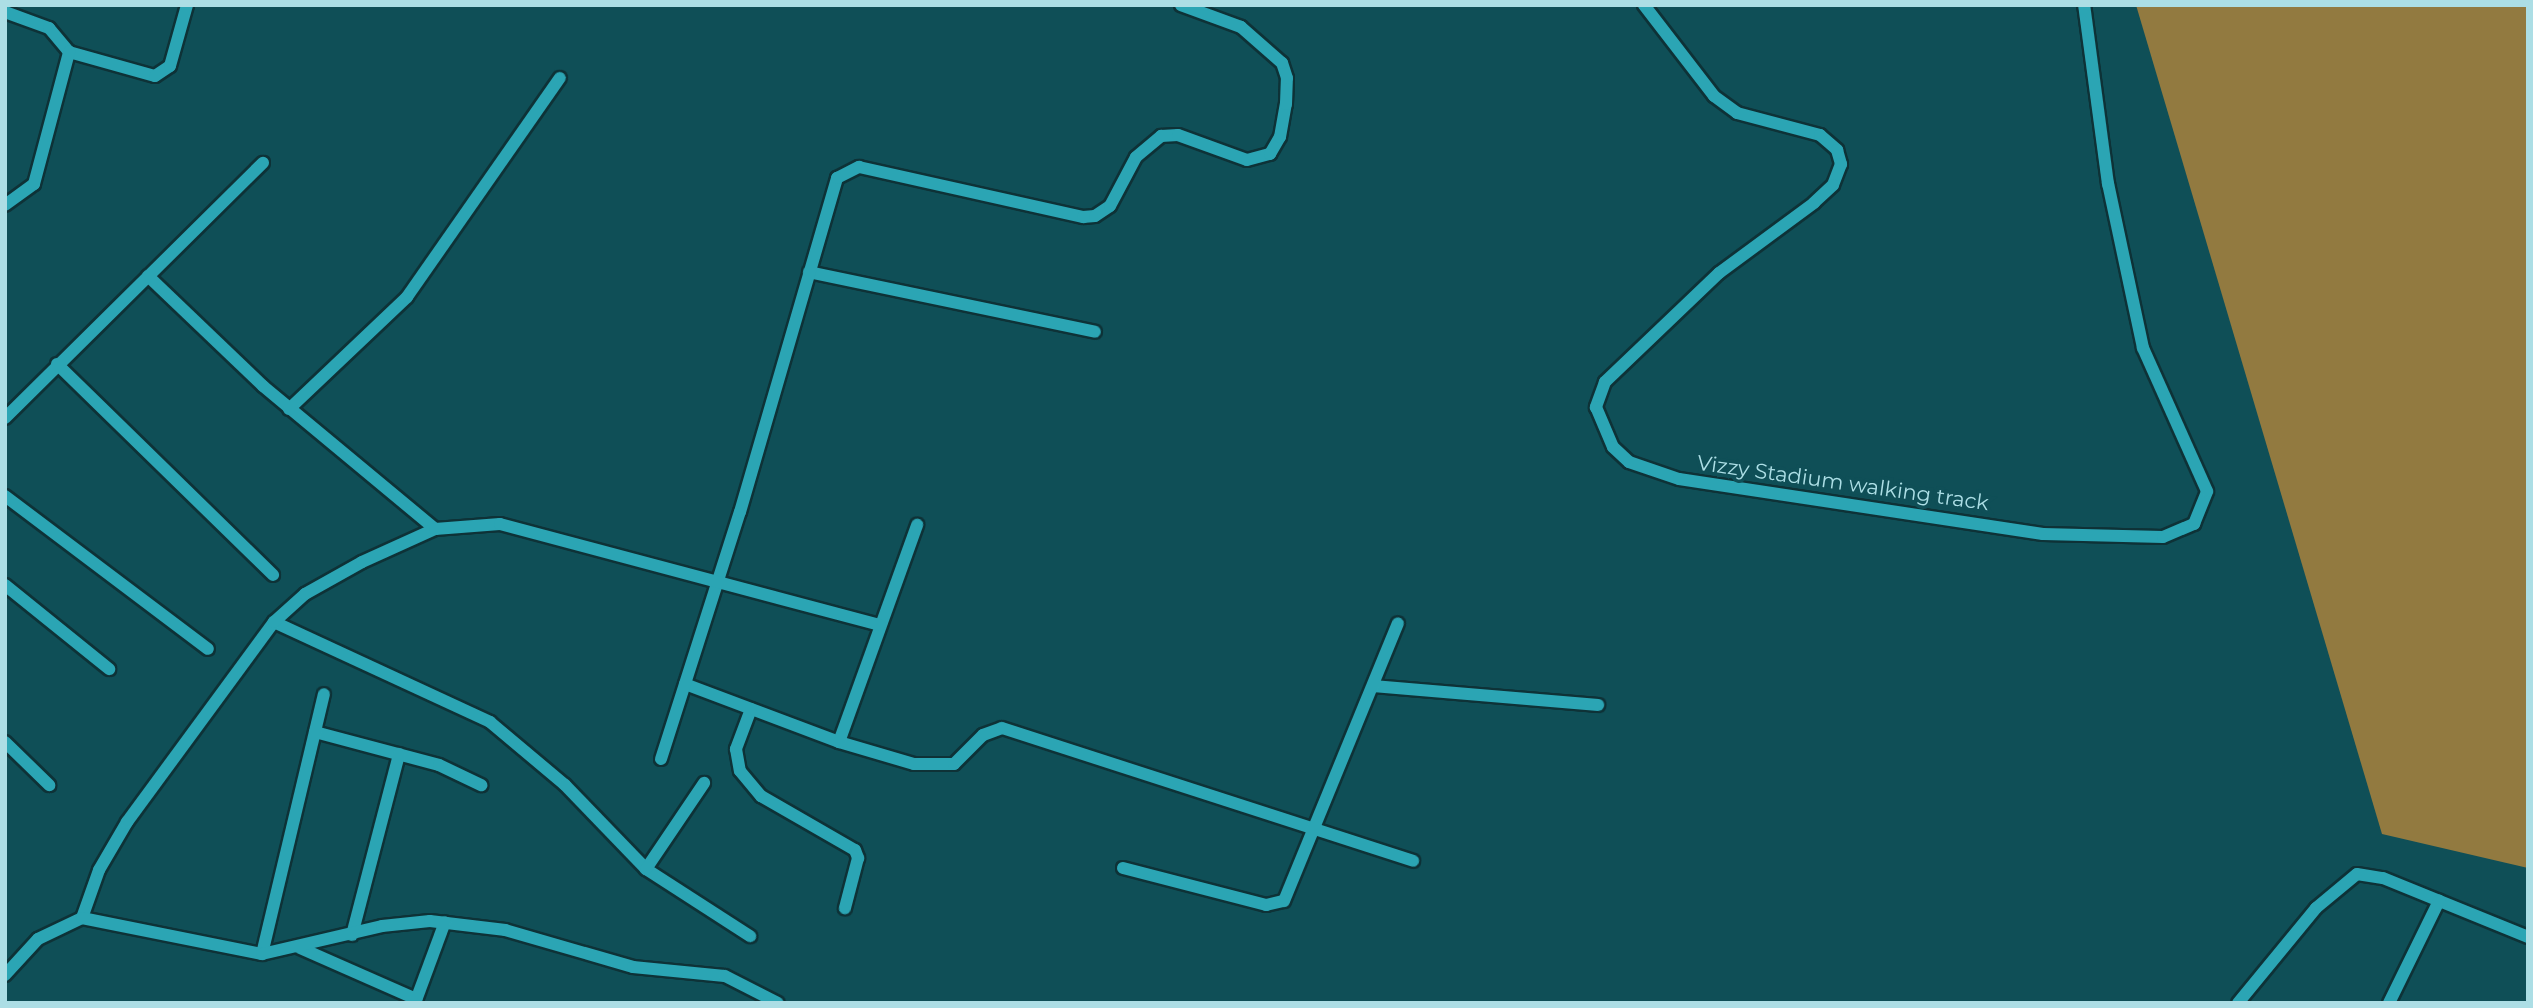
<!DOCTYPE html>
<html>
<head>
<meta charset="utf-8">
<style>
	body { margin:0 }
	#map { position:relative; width:2533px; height:1008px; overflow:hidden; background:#0f4f57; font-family:Montserrat,sans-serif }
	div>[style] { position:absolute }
	.forest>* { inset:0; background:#927a40 }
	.roads { filter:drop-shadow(2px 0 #0e3237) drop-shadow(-2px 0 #0e3237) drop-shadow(0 2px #0e3237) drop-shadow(0 -2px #0e3237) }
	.minor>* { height:12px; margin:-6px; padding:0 6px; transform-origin:6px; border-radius:6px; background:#2ba5b4 }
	span { translate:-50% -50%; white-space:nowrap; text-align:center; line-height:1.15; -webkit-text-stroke:7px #0f4f57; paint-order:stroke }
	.street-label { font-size:21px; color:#acdee5 }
	.frame { position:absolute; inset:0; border:7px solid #acdee5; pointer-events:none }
</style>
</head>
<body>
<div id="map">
	<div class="forest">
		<i style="clip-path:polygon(2136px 5px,2528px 5px,2528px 868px,2382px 834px)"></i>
	</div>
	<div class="roads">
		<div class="minor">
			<i style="left:1644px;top:5px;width:115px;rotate:52.4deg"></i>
			<i style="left:1714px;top:96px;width:29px;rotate:36deg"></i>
			<i style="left:1737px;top:113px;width:86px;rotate:14.8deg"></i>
			<i style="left:1820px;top:135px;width:23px;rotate:41deg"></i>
			<i style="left:1837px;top:150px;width:15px;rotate:74deg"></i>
			<i style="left:1841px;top:164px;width:22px;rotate:111deg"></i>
			<i style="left:1833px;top:185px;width:26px;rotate:137deg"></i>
			<i style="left:1814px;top:203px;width:118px;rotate:143.6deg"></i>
			<i style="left:1719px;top:273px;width:158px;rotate:136.3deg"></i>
			<i style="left:1605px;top:382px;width:27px;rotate:110deg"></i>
			<i style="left:1596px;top:407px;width:43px;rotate:67deg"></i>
			<i style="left:1613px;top:447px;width:22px;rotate:43deg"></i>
			<i style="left:1629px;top:462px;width:53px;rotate:18.8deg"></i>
			<i style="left:1679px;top:479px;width:368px;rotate:8.6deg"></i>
			<i style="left:2043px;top:534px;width:120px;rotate:1.4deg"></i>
			<i style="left:2163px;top:537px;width:34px;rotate:-23deg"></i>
			<i style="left:2194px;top:524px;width:35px;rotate:-68deg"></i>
			<i style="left:2207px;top:491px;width:157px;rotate:-114.1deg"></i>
			<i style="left:2143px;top:348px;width:168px;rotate:-102deg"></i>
			<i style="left:2108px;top:184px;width:181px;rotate:-97.6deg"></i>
			<i style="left:5px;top:12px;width:47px;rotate:20deg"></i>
			<i style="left:49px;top:28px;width:31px;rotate:50deg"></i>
			<i style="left:69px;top:52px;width:89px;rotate:15.6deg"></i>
			<i style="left:155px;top:76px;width:18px;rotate:-34deg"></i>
			<i style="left:170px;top:66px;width:63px;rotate:-74.4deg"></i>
			<i style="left:5px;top:205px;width:36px;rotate:-36deg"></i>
			<i style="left:34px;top:184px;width:137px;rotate:-75.1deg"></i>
			<i style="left:809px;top:272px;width:292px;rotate:11.8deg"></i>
			<i style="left:148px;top:276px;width:159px;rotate:43.7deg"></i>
			<i style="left:263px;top:386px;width:224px;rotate:39.7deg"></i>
			<i style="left:57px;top:364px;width:302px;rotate:44.3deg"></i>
			<i style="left:289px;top:409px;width:163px;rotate:-43.5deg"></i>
			<i style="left:407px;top:297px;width:267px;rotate:-55.1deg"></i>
			<i style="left:5px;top:418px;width:363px;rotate:-44.7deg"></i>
			<i style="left:5px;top:496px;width:254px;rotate:37deg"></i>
			<i style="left:5px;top:585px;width:134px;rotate:38.9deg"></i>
			<i style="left:274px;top:622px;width:238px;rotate:24.8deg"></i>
			<i style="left:490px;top:722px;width:98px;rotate:40deg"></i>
			<i style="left:565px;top:785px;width:117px;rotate:46deg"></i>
			<i style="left:646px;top:869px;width:124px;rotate:32.8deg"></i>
			<i style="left:685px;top:684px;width:165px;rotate:20.6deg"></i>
			<i style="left:839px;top:742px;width:78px;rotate:16.3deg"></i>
			<i style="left:914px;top:764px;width:40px"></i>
			<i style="left:954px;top:764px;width:41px;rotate:-45deg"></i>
			<i style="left:983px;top:735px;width:20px;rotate:-20deg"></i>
			<i style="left:1002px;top:728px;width:432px;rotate:17.9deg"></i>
			<i style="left:1373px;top:686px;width:226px;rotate:4.8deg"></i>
			<i style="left:751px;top:709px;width:43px;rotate:110.6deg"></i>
			<i style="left:736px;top:749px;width:22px;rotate:80deg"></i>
			<i style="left:740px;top:771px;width:33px;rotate:50deg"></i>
			<i style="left:761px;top:796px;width:108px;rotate:29.9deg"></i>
			<i style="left:855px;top:850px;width:9px;rotate:69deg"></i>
			<i style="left:858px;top:858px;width:52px;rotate:104.6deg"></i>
			<i style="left:315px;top:732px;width:128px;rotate:14.9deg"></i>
			<i style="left:439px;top:765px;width:47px;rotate:25.5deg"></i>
			<i style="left:5px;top:742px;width:62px;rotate:44.3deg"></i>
			<i style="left:839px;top:742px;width:231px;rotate:-70.2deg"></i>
			<i style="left:661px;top:759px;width:259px;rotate:-72.3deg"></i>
			<i style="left:740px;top:512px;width:348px;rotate:-73.8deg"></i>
			<i style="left:837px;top:178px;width:25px;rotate:-27deg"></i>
			<i style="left:859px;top:167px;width:230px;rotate:12.6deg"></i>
			<i style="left:1083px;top:217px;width:12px;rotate:-5deg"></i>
			<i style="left:1095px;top:216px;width:18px;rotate:-34deg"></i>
			<i style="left:1110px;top:206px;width:55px;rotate:-62deg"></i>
			<i style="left:1136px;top:157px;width:33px;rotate:-40deg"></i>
			<i style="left:1161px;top:136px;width:17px;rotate:-3deg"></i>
			<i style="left:1178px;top:135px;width:73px;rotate:19.9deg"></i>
			<i style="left:1247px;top:160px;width:24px;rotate:-15deg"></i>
			<i style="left:1270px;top:154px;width:20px;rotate:-60deg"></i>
			<i style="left:1280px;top:137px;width:34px;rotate:-80deg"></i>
			<i style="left:1286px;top:104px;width:26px;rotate:-88deg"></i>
			<i style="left:1287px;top:78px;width:16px;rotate:-108deg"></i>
			<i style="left:1282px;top:63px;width:55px;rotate:-138.7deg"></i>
			<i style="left:1241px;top:27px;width:64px;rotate:-159.9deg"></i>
			<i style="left:1123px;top:868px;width:148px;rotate:14.5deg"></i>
			<i style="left:1266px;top:905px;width:18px;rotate:-13deg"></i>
			<i style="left:1284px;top:901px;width:300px;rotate:-67.7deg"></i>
			<i style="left:646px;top:869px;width:104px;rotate:-56deg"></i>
			<i style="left:82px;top:918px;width:51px;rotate:-70.5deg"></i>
			<i style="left:99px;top:870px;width:56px;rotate:-59.7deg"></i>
			<i style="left:127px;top:822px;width:248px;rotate:-53.7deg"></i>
			<i style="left:274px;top:622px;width:42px;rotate:-42.1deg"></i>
			<i style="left:305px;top:594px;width:65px;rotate:-29.3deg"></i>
			<i style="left:362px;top:562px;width:80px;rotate:-24.3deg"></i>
			<i style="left:435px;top:529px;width:65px;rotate:-4.4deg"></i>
			<i style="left:500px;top:524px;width:393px;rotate:14.9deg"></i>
			<i style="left:352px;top:935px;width:187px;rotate:-75.4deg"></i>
			<i style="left:300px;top:948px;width:127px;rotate:23.7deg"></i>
			<i style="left:262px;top:954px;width:267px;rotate:-76.6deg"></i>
			<i style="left:5px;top:975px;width:49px;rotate:-47.5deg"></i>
			<i style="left:38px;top:939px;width:49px;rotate:-25.5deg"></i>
			<i style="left:82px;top:918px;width:184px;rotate:11.3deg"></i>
			<i style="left:262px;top:954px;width:123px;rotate:-13.1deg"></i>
			<i style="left:382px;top:926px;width:48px;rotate:-5.9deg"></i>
			<i style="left:430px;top:921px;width:76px;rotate:6.8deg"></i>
			<i style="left:505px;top:930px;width:133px;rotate:16.1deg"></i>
			<i style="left:633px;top:967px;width:92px;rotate:5.6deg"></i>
			<i style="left:725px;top:976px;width:59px;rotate:27deg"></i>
			<i style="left:415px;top:1003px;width:86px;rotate:-69.7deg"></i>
			<i style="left:2238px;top:1003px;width:123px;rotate:-50.6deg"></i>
			<i style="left:2316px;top:908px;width:53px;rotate:-39.7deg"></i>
			<i style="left:2357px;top:874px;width:26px;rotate:9deg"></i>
			<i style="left:2383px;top:878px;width:157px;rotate:22.1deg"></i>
			<i style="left:2389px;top:1003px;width:114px;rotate:-63.9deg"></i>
		</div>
	</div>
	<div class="street-label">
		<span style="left:1843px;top:483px;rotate:8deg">Vizzy Stadium walking track</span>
	</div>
	<div class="frame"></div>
</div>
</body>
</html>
